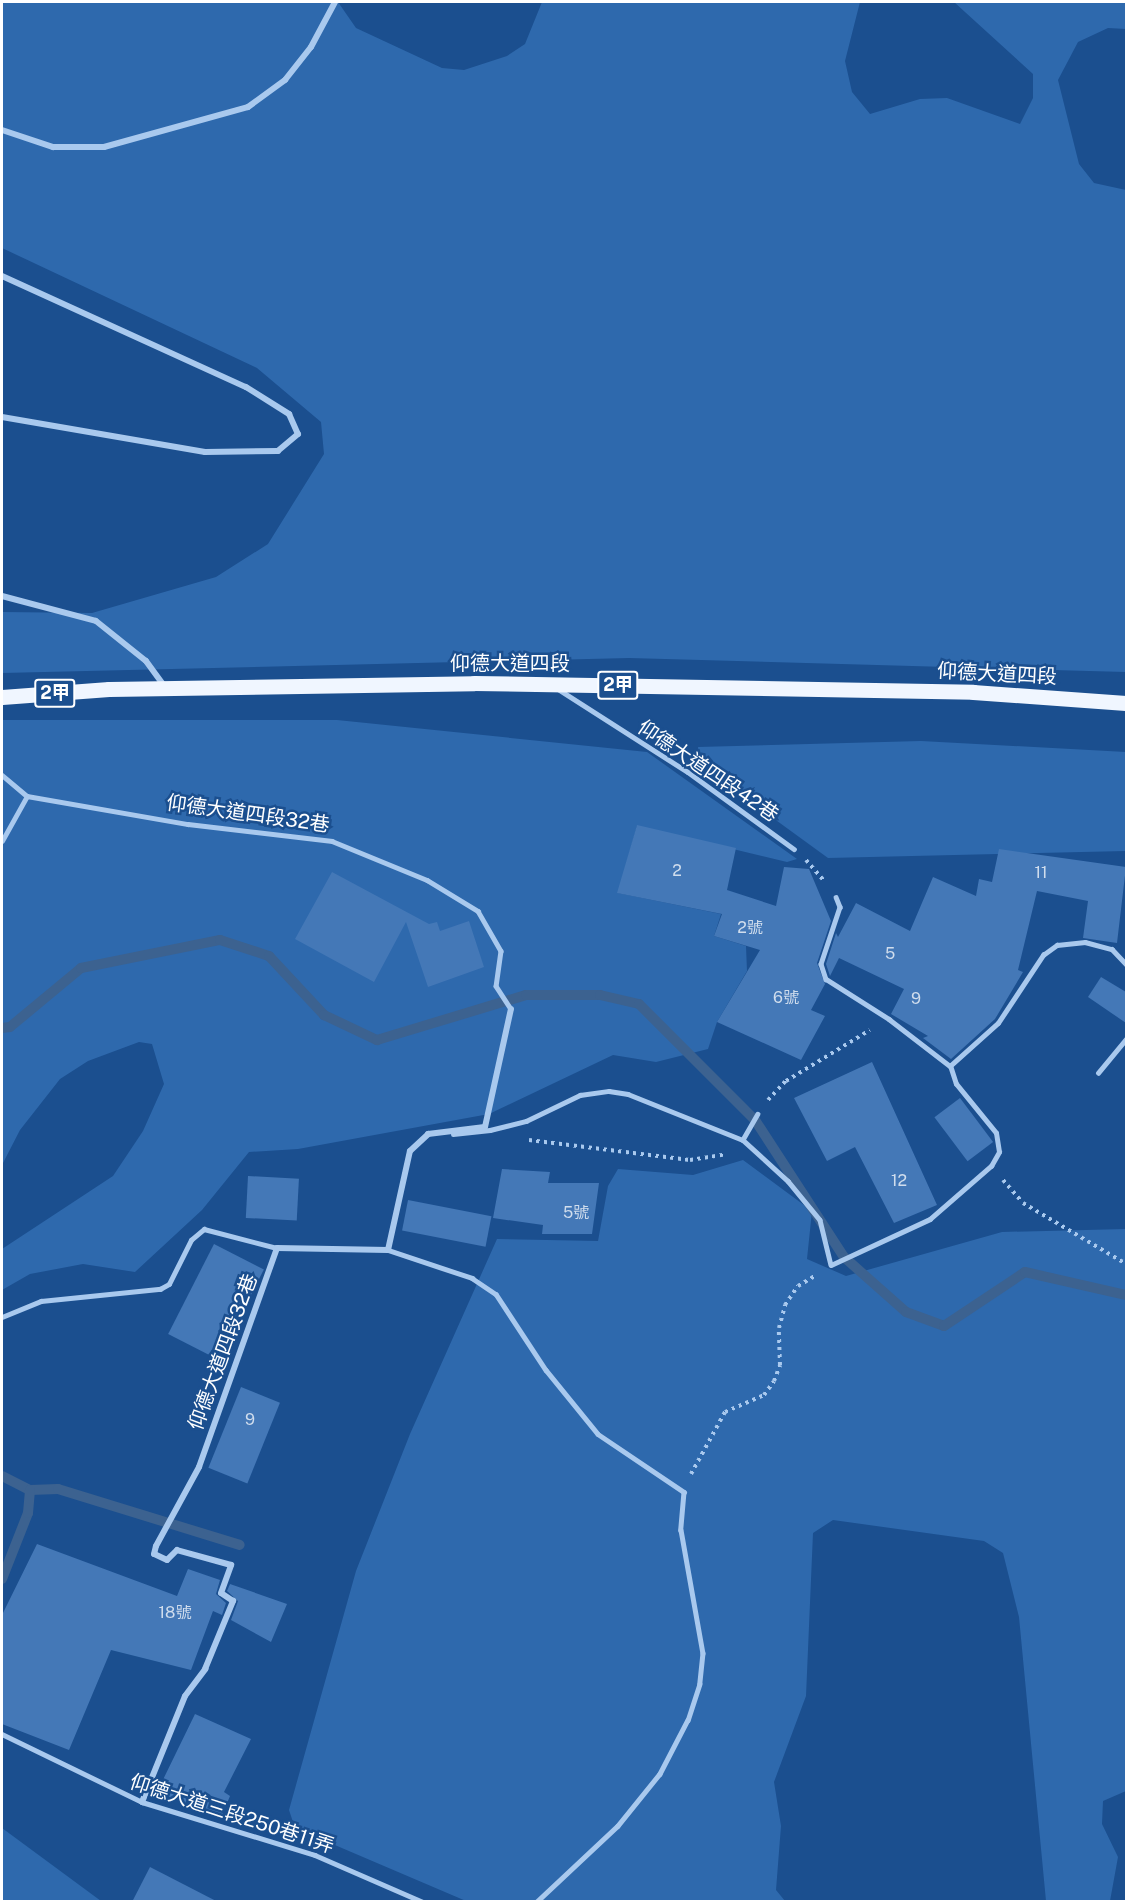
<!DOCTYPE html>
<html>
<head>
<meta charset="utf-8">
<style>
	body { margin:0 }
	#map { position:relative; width:1128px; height:1903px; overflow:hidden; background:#1b4f8f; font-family:"Public Sans","Noto Sans TC",sans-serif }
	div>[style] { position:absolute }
	.green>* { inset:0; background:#2e69ad }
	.stream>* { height:10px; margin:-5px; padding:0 5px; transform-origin:5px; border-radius:5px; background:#3c6290 }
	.building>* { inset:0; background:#4478b7; transform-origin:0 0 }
	.path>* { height:4px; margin-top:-2px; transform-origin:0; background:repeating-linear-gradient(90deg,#a9c9ee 0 3px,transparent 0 7.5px) }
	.service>* { height:4.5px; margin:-2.25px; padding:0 2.25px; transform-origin:2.25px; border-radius:2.25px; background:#a9c9ee }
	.minor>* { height:6px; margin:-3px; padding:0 3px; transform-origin:3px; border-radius:3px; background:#a9c9ee }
	.primary>* { height:15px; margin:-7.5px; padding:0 7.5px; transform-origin:7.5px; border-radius:7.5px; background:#f0f6ff }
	span { translate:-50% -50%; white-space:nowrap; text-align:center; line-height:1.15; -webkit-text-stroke:5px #1b4f8f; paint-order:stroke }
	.number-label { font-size:16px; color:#d0dded }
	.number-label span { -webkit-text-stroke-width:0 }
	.shield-label span { padding:2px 4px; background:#1b4f8f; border:2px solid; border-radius:4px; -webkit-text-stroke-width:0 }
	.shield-label { font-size:18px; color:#fff; font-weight:700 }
	.street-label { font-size:20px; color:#fff }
	.frame { position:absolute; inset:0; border:3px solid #fff; pointer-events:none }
</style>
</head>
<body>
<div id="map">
	<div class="green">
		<i style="clip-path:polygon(2px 2px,338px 2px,356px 28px,442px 68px,464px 70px,507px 56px,525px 44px,542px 2px,860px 2px,845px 61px,852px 92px,870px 114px,920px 99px,947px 98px,1020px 124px,1033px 98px,1033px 74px,954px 2px,1126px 2px,1126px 29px,1108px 28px,1078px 42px,1058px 80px,1079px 164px,1094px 183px,1126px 190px,1126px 672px,629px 658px,2px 673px,2px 612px,92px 613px,216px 577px,268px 544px,324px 454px,321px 422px,257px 368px,2px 248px)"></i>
		<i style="clip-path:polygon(2px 720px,337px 720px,647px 752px,797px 859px,787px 862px,637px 826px,618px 893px,721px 914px,714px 936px,746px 946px,747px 971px,717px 1022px,708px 1049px,656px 1062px,613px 1055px,489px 1114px,298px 1149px,249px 1152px,202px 1210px,135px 1272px,83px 1264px,30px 1274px,2px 1290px,2px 1249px,113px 1176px,143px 1131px,164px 1084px,152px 1044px,139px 1042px,88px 1061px,60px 1079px,20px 1130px,2px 1165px)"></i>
		<i style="clip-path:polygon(921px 741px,1126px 752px,1126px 851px,828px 858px,700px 765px,698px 747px)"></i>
		<i style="clip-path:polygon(743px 1160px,812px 1211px,807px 1259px,846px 1276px,1002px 1232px,1126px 1229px,1126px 1791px,1103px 1801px,1102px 1824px,1118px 1857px,1110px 1901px,1046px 1901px,1019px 1617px,1003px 1553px,984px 1541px,833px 1520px,813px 1533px,806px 1696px,774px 1782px,781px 1826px,776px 1890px,785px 1901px,466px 1901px,295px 1828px,289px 1810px,356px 1571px,410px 1434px,497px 1239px,598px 1241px,608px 1186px,618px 1169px,693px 1175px)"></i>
		<i style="clip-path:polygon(2px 1828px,101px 1901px,2px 1901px)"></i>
	</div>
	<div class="stream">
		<i style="left:2px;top:1028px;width:8px;rotate:-7deg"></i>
		<i style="left:10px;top:1027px;width:92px;rotate:-39.7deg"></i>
		<i style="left:81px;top:968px;width:142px;rotate:-11.4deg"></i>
		<i style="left:220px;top:940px;width:52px;rotate:18.1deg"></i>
		<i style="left:269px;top:956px;width:81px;rotate:47deg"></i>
		<i style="left:324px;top:1015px;width:59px;rotate:25.3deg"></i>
		<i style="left:377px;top:1040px;width:156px;rotate:-16.8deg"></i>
		<i style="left:526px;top:995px;width:74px"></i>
		<i style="left:600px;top:995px;width:40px;rotate:13deg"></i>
		<i style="left:639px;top:1004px;width:164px;rotate:45deg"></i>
		<i style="left:755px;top:1120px;width:163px;rotate:57deg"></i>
		<i style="left:844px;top:1257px;width:83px;rotate:41.6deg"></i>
		<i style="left:906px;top:1312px;width:40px;rotate:20.2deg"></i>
		<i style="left:944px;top:1326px;width:97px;rotate:-33.7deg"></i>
		<i style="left:1025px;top:1272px;width:104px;rotate:12.8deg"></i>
		<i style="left:2px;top:1476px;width:31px;rotate:27deg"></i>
		<i style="left:30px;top:1490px;width:28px;rotate:-2deg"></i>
		<i style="left:58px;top:1489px;width:190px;rotate:17.1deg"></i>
		<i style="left:2px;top:1579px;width:71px;rotate:-68.5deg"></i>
		<i style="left:28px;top:1513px;width:23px;rotate:-85deg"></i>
	</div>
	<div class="building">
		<i style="clip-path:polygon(637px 825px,736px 848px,727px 890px,776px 906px,784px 867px,809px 869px,831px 921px,817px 963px,825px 984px,811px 1010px,825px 1016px,801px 1060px,717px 1022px,760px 950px,714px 936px,722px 914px,617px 893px)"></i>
		<i style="clip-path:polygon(999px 849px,1126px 867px,1117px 943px,1083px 938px,1088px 901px,1037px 891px,1018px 970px,1023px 972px,995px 1019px,951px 1059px,923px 1038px,928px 1036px,891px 1014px,904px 989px,839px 958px,830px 976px,826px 964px,836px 933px,838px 937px,856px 903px,910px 931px,933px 877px,976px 896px,979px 879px,992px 882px)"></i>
		<i style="clip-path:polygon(332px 872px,429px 924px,437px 922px,440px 931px,469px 921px,484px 967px,428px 987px,406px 922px,374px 982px,295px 939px)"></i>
		<i style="clip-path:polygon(1101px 977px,1126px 992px,1126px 1023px,1088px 997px)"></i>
		<i style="clip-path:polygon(872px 1062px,937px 1205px,894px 1223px,855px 1147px,827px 1161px,794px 1098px)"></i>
		<i style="left:960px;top:1098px;width:55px;height:32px;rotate:53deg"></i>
		<i style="clip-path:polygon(502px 1169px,550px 1172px,548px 1183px,599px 1183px,592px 1234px,542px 1234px,543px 1225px,493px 1218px)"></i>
		<i style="left:248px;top:1176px;width:51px;height:42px;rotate:3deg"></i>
		<i style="left:408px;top:1200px;width:85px;height:31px;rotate:11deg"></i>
		<i style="left:214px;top:1244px;width:56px;height:101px;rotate:27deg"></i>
		<i style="left:241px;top:1387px;width:42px;height:87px;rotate:22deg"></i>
		<i style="clip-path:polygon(37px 1544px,177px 1596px,188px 1569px,220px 1580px,216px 1594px,226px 1603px,222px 1615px,213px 1611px,191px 1670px,111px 1650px,69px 1750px,2px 1724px,2px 1615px)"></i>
		<i style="clip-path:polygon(230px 1584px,287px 1604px,271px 1642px,231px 1620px,238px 1601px,227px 1591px)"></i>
		<i style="clip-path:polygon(195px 1714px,251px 1739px,224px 1792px,230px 1796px,221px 1818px,157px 1792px)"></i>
		<i style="clip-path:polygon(150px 1867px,218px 1902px,132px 1902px)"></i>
	</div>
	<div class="path">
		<i style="left:806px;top:860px;width:29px;rotate:49deg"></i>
		<i style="left:768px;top:1100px;width:26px;rotate:-47deg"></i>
		<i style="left:786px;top:1081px;width:98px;rotate:-31.3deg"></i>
		<i style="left:529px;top:1140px;width:162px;rotate:7.1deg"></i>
		<i style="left:690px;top:1160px;width:36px;rotate:-9deg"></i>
		<i style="left:1003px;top:1180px;width:30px;rotate:49deg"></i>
		<i style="left:1023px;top:1203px;width:120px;rotate:30.6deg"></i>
		<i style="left:691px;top:1474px;width:71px;rotate:-61.3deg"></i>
		<i style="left:725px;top:1412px;width:43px;rotate:-23.6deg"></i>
		<i style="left:764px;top:1395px;width:17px;rotate:-54deg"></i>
		<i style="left:774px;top:1381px;width:17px;rotate:-69deg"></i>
		<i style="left:780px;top:1365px;width:37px;rotate:-92deg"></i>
		<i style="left:779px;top:1328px;width:24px;rotate:-75deg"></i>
		<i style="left:785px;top:1305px;width:23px;rotate:-56deg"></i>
		<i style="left:798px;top:1286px;width:21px;rotate:-31deg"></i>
	</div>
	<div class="service">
		<i style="left:558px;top:689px;width:154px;rotate:32.6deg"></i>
		<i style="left:688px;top:772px;width:131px;rotate:36deg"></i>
		<i style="left:2px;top:775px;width:33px;rotate:40deg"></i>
		<i style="left:27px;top:796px;width:163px;rotate:9.9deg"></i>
		<i style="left:188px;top:824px;width:145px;rotate:6.7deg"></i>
		<i style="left:332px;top:841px;width:103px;rotate:22.3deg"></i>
		<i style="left:427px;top:880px;width:60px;rotate:31.3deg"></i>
		<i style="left:478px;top:911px;width:46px;rotate:60.1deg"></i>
		<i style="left:501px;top:951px;width:35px;rotate:98deg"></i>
		<i style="left:496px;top:986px;width:27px;rotate:57deg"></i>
		<i style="left:2px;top:841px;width:51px;rotate:-60.9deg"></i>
		<i style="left:836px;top:897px;width:11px;rotate:68deg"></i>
		<i style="left:840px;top:907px;width:60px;rotate:108.4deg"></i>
		<i style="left:821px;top:964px;width:16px;rotate:72deg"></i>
		<i style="left:826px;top:979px;width:75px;rotate:32.4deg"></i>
		<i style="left:889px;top:1019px;width:77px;rotate:37.6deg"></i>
		<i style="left:1098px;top:1073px;width:44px;rotate:-50.5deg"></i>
		<i style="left:758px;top:1114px;width:30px;rotate:120deg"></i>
		<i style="left:743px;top:1140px;width:61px;rotate:42.3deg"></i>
		<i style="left:788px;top:1181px;width:50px;rotate:50.6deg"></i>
		<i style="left:820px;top:1220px;width:46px;rotate:76.3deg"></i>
		<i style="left:831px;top:1265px;width:109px;rotate:-24.9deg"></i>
		<i style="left:930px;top:1219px;width:81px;rotate:-41deg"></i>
		<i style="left:991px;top:1166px;width:16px;rotate:-60deg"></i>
		<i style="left:999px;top:1152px;width:19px;rotate:-99deg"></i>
		<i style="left:996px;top:1133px;width:63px;rotate:-129.2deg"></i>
		<i style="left:956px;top:1084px;width:19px;rotate:-108deg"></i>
		<i style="left:950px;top:1066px;width:64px;rotate:-41.9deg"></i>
		<i style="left:998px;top:1023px;width:82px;rotate:-56.5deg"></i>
		<i style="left:1043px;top:955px;width:17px;rotate:-36deg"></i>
		<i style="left:1057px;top:945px;width:28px;rotate:-6deg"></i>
		<i style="left:1085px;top:942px;width:28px;rotate:15deg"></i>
		<i style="left:1112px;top:949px;width:21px;rotate:47deg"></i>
		<i style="left:453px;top:1134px;width:37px;rotate:-6deg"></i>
		<i style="left:490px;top:1130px;width:37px;rotate:-14deg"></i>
		<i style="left:526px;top:1121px;width:60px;rotate:-25.7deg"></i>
		<i style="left:580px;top:1095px;width:29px;rotate:-8deg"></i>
		<i style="left:609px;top:1091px;width:19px;rotate:9deg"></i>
		<i style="left:628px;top:1094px;width:124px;rotate:21.8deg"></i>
		<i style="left:388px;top:1250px;width:89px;rotate:18.4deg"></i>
		<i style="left:472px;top:1278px;width:29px;rotate:34deg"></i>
		<i style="left:496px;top:1294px;width:91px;rotate:56.7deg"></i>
		<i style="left:546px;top:1370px;width:82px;rotate:50.9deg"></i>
		<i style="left:598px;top:1434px;width:104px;rotate:34deg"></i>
		<i style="left:684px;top:1492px;width:38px;rotate:95deg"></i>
		<i style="left:681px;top:1530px;width:125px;rotate:79.9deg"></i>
		<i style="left:703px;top:1653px;width:31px;rotate:96deg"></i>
		<i style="left:700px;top:1684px;width:38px;rotate:108deg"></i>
		<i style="left:688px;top:1720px;width:61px;rotate:117.4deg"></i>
		<i style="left:660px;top:1774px;width:67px;rotate:128.9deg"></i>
		<i style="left:618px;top:1826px;width:111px;rotate:136.8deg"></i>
		<i style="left:2px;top:1317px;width:42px;rotate:-22.3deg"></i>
		<i style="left:41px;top:1301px;width:120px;rotate:-5.8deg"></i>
		<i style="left:160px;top:1289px;width:10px;rotate:-29deg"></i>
		<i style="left:169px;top:1284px;width:49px;rotate:-63.4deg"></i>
		<i style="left:191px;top:1240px;width:17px;rotate:-40deg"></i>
		<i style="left:204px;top:1229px;width:75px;rotate:14.6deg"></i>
		<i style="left:2px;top:1734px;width:156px;rotate:25.9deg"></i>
		<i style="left:142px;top:1802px;width:181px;rotate:17deg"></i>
		<i style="left:315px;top:1855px;width:118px;rotate:23.5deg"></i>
	</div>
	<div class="minor">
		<i style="left:2px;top:130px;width:54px;rotate:18.4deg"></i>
		<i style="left:53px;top:147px;width:51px"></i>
		<i style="left:104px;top:147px;width:149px;rotate:-15.5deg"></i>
		<i style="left:248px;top:107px;width:46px;rotate:-36.1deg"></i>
		<i style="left:285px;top:80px;width:42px;rotate:-51.8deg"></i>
		<i style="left:311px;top:47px;width:51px;rotate:-61.9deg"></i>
		<i style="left:2px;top:276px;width:268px;rotate:24.5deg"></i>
		<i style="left:246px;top:387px;width:51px;rotate:32.1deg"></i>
		<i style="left:289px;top:414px;width:22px;rotate:66deg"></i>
		<i style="left:298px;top:434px;width:26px;rotate:140deg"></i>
		<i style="left:278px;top:451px;width:73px;rotate:179.2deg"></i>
		<i style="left:205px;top:452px;width:206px;rotate:-170.2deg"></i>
		<i style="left:2px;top:596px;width:97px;rotate:14.9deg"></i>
		<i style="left:96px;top:621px;width:64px;rotate:38.7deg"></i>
		<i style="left:146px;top:661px;width:31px;rotate:54deg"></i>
		<i style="left:142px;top:1802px;width:114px;rotate:-67.9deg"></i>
		<i style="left:185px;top:1696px;width:34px;rotate:-53deg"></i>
		<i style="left:205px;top:1669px;width:74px;rotate:-67.6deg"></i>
		<i style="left:233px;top:1601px;width:14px;rotate:-146deg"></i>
		<i style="left:221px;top:1593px;width:30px;rotate:-70deg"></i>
		<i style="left:231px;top:1565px;width:56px;rotate:-164.5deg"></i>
		<i style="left:177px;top:1550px;width:14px;rotate:135deg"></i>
		<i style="left:167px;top:1560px;width:14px;rotate:-155deg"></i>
		<i style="left:154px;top:1554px;width:8px;rotate:-76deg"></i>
		<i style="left:156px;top:1546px;width:90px;rotate:-61.4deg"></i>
		<i style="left:199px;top:1467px;width:232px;rotate:-70.4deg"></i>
		<i style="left:277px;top:1248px;width:111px;rotate:1deg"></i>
		<i style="left:388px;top:1250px;width:101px;rotate:-77.5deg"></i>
		<i style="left:410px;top:1151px;width:25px;rotate:-43deg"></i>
		<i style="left:428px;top:1134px;width:57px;rotate:-7deg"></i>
		<i style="left:485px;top:1127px;width:121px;rotate:-77.6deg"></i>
	</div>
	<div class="primary">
		<i style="left:2px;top:697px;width:107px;rotate:-4.3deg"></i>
		<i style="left:109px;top:689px;width:365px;rotate:-0.9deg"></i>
		<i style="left:474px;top:683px;width:499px;rotate:1deg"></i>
		<i style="left:973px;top:692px;width:153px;rotate:4.1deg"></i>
	</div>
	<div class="number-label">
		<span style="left:677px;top:871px">2</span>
		<span style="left:1041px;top:873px">11</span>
		<span style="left:750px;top:928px">2號</span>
		<span style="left:890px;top:954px">5</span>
		<span style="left:786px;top:998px">6號</span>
		<span style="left:916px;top:999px">9</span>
		<span style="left:899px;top:1181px">12</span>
		<span style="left:576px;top:1213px">5號</span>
		<span style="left:250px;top:1420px">9</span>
		<span style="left:175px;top:1613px">18號</span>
	</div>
	<div class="shield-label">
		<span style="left:618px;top:685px">2甲</span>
		<span style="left:55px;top:693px">2甲</span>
	</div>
	<div class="street-label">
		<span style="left:510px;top:663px">仰德大道四段</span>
		<span style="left:997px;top:674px;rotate:3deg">仰德大道四段</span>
		<span style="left:708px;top:771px;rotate:34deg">仰德大道四段42巷</span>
		<span style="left:248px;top:814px;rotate:8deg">仰德大道四段32巷</span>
		<span style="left:223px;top:1352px;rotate:-70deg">仰德大道四段32巷</span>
		<span style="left:232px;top:1814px;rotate:18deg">仰德大道三段250巷11弄</span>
	</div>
	<div class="frame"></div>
</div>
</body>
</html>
